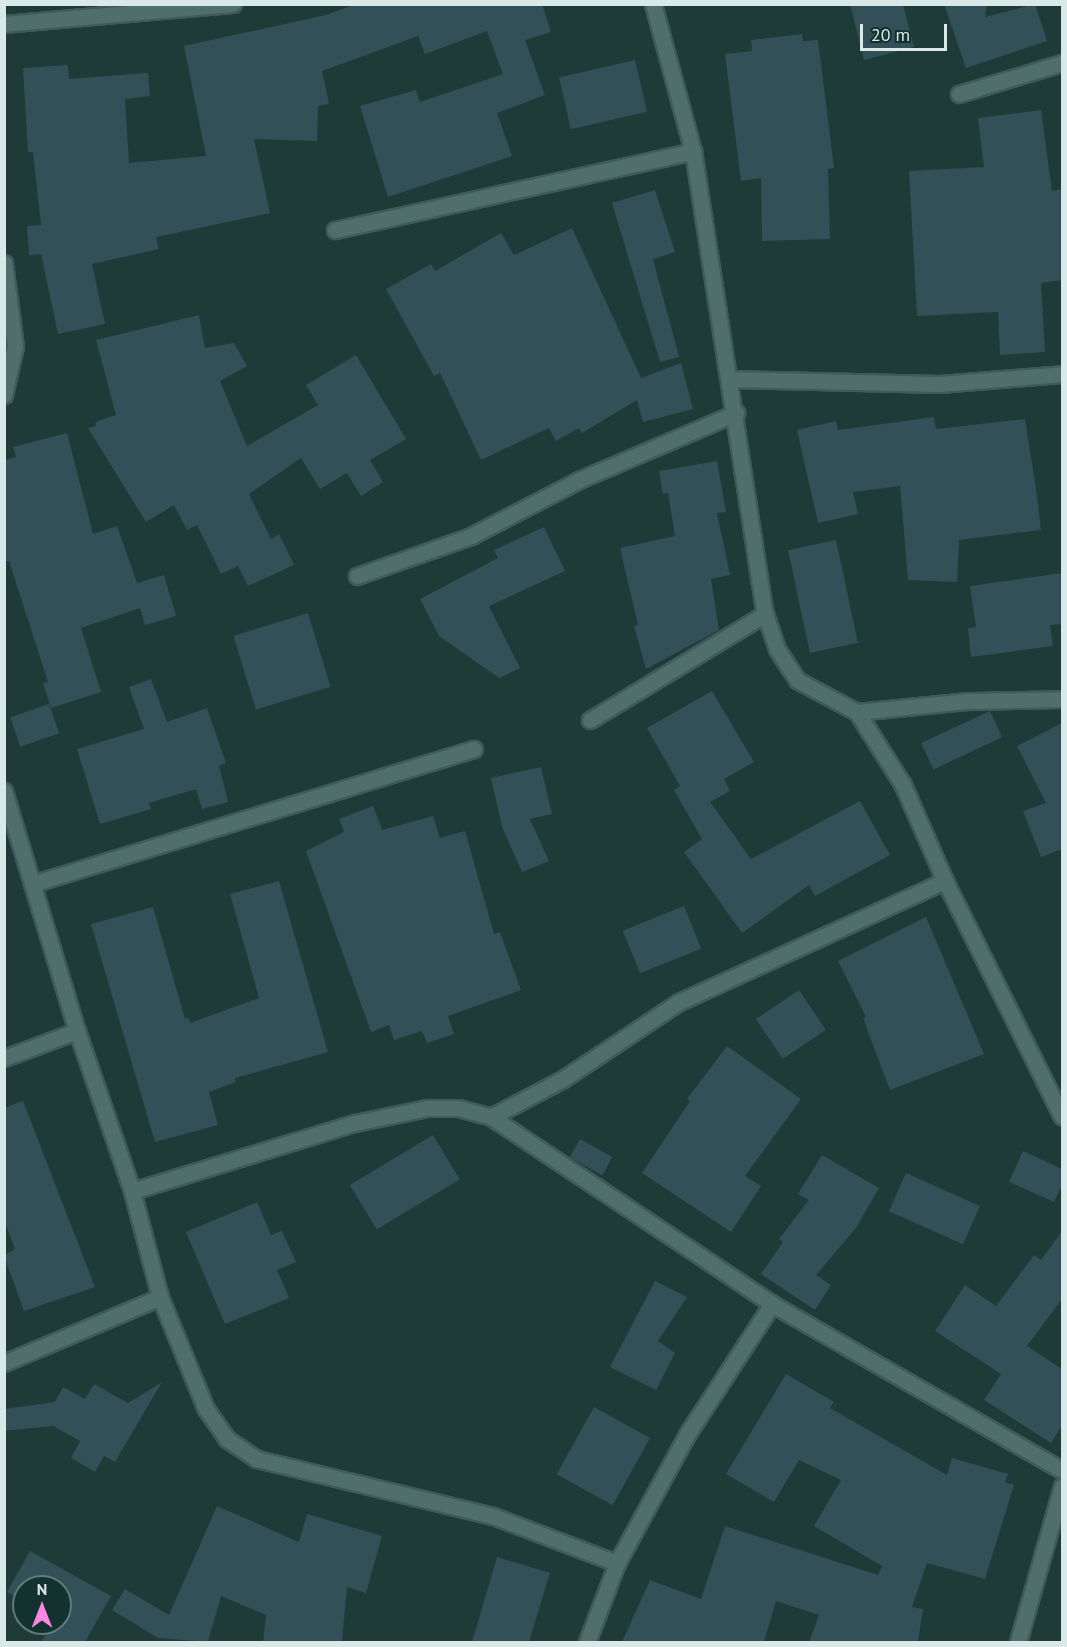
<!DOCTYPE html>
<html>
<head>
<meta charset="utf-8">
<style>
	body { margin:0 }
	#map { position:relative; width:1067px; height:1647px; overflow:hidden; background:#1e3b38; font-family:"PT Sans",sans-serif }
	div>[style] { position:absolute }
	.building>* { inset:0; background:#334f57; transform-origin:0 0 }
	.roads { filter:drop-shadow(2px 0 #405a58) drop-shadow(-2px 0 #405a58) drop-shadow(0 2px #405a58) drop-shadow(0 -2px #405a58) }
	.street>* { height:15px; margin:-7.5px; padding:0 7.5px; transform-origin:7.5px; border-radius:7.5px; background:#506f6b }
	span { translate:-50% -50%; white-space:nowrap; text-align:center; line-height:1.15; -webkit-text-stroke:4.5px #13312e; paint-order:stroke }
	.frame { position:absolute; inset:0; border:6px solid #d9e9e7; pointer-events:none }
	.north { position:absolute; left:12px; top:1575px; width:60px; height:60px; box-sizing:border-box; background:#13312e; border:2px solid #627b78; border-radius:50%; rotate:0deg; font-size:16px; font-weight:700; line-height:24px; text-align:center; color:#d9e9e7 }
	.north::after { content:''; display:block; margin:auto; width:21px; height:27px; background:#fc86e4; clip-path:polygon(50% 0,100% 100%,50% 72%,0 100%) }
	.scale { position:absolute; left:860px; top:24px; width:87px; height:27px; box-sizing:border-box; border:3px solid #d9e9e7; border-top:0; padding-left:8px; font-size:18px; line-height:21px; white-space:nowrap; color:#d9e9e7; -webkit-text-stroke:4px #13312e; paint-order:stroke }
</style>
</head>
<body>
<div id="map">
	<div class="building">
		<i style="clip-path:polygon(356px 4px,542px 4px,551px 32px,525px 40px,545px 95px,497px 113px,512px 156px,388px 197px,360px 106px,416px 90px,420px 102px,503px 74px,487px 31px,425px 54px,418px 36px,322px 71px,329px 104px,318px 106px,317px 141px,254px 139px,270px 213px,156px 237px,159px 249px,92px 264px,105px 324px,58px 334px,41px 254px,29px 255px,27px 226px,41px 225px,33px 152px,28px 152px,23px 68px,68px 65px,69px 79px,148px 73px,150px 96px,125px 99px,129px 163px,206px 156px,184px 46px,326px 15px)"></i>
		<i style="clip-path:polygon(850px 4px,903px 4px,914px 47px,864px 60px)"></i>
		<i style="clip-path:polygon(944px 4px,987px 4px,985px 17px,1035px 4px,1047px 41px,966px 68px)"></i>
		<i style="clip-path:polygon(802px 34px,803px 41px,818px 40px,834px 168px,828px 169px,830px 239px,762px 241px,761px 178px,741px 181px,725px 54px,752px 51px,751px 40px)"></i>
		<i style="left:635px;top:60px;width:53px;height:78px;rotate:77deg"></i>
		<i style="clip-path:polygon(1041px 110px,1052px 191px,1062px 189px,1062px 280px,1041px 283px,1045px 352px,1000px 355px,998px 312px,917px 316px,909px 171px,984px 167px,978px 118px)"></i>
		<i style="clip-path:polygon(655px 190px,675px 252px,653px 259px,679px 357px,660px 362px,612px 203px)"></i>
		<i style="clip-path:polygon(572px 228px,641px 378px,681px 363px,693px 409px,643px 422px,637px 400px,582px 433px,579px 428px,556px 441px,549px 428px,481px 460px,440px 373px,434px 376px,386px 289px,431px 264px,435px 271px,501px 233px,514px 255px)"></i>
		<i style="clip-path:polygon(199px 315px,205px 348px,234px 343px,247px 366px,220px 381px,247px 446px,318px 405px,306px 385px,356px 355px,406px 439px,370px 460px,383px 482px,361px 496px,347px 473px,320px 489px,301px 458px,249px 494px,271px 539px,279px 534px,294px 565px,248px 586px,238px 566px,221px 574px,197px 525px,187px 530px,174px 505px,146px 522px,88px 428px,96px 426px,95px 422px,116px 415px,96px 340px)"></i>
		<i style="clip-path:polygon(934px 417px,936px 429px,1025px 419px,1036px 489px,1041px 530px,959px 540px,957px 582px,908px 580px,900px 486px,853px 492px,858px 514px,818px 523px,797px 430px,836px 421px,838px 430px)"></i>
		<i style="clip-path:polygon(67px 433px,93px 534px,117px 526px,137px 583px,164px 575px,176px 616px,145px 625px,140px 608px,81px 628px,101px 692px,51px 708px,43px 683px,48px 682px,9px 561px,4px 562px,4px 460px,16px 457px,13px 447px)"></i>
		<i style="clip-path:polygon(717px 461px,726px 512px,717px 513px,730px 575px,711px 579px,719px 630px,646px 669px,634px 626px,638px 625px,620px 548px,675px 536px,668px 493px,663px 494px,659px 471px)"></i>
		<i style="clip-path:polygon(544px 527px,565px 571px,489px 606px,520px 668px,499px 678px,439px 636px,420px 599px,498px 558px,494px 550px)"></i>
		<i style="left:836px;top:540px;width:105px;height:49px;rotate:78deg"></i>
		<i style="clip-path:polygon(1062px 573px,1062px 624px,1050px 625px,1053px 646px,971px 657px,968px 628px,976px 627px,970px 586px)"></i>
		<i style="left:308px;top:613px;width:77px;height:78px;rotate:73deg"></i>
		<i style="clip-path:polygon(151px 679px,167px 722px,207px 708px,226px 763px,219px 766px,228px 802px,202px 809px,196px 789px,149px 803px,151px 809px,100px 824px,77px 749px,144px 729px,129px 687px)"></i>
		<i style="clip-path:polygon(712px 691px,754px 762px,724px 779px,730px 791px,710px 802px,751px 859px,860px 801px,890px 855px,815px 896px,809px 885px,742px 933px,684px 852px,702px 839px,674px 790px,680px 786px,647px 728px)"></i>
		<i style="left:49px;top:704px;width:31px;height:41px;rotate:71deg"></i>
		<i style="left:990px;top:711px;width:29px;height:76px;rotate:65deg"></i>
		<i style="clip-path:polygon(1062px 723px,1062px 849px,1041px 857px,1023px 811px,1046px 803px,1017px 746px)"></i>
		<i style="clip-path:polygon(541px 767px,552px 814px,530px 819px,549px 861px,522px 872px,502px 827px,491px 778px)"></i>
		<i style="clip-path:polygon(373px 806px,382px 830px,433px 816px,440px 838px,465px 831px,494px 934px,500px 932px,521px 990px,448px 1016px,454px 1034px,427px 1043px,422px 1031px,394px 1040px,389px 1025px,371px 1032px,306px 851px,344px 832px,339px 819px)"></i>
		<i style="clip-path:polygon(279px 881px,328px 1052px,235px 1078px,236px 1082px,209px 1092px,218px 1125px,155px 1142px,91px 924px,153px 907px,185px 1019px,189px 1018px,190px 1023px,259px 998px,230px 894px)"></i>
		<i style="left:684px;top:906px;width:46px;height:66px;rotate:68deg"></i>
		<i style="clip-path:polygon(926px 917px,984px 1054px,890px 1090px,863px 1018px,866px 1017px,838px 961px)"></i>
		<i style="left:799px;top:990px;width:48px;height:52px;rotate:56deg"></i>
		<i style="clip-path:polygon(727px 1046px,801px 1099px,745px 1176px,761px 1186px,731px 1232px,642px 1173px,690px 1101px,687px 1099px)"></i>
		<i style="clip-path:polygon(23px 1101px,95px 1287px,24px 1311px,4px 1256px,15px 1249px,4px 1220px,4px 1108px)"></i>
		<i style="left:433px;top:1135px;width:52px;height:97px;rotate:59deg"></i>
		<i style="left:580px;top:1139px;width:37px;height:21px;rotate:29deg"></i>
		<i style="clip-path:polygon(1023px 1151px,1062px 1169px,1062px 1185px,1054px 1202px,1009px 1182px)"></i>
		<i style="clip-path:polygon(822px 1155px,879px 1188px,856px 1228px,816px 1275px,831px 1285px,815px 1310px,761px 1274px,783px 1242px,779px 1239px,809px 1200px,798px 1194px)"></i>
		<i style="left:906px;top:1173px;width:81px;height:42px;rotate:24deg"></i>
		<i style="clip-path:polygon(257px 1202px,271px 1235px,282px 1231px,296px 1262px,277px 1270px,289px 1298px,225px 1324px,186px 1232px)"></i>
		<i style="clip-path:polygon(1062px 1231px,1062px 1299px,1027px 1346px,1062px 1369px,1062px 1425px,1051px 1443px,984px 1400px,1001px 1374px,935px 1331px,965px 1285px,996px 1306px,1034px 1255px,1041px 1260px)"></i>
		<i style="clip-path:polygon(655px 1281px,687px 1297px,658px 1341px,675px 1353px,656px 1390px,610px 1367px)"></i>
		<i style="clip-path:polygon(786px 1374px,834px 1402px,830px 1408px,947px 1475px,952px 1458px,1008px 1474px,1005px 1482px,1014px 1485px,985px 1579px,927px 1563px,912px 1607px,923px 1609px,918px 1642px,809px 1642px,819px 1615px,776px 1601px,764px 1642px,622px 1642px,650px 1580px,701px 1599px,725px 1526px,878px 1575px,882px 1566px,814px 1526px,841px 1480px,799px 1460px,774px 1502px,726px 1474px)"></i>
		<i style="clip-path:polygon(162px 1382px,115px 1462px,104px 1456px,95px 1472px,71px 1458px,80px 1441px,53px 1426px,4px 1431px,4px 1409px,55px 1402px,63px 1387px,85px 1399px,94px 1384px,128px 1403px)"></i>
		<i style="left:594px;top:1407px;width:64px;height:77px;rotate:29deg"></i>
		<i style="clip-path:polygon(217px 1506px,299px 1542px,307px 1514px,382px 1536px,366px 1593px,347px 1587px,342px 1642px,263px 1642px,266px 1615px,221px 1596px,208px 1642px,158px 1638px,112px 1610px,125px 1589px,169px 1615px)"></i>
		<i style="clip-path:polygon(30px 1551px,111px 1596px,85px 1642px,41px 1642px,53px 1623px,60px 1623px,60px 1587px,24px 1587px,24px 1602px,7px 1592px)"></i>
		<i style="clip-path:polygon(497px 1557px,550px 1573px,529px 1642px,472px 1642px)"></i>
	</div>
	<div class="roads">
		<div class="street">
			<i style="left:653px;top:4px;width:152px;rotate:74.8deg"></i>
			<i style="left:693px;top:151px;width:469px;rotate:81.2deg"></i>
			<i style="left:765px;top:614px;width:37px;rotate:71deg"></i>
			<i style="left:777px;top:649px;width:37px;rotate:57deg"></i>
			<i style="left:797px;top:680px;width:68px;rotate:28.1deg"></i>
			<i style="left:857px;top:712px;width:86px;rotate:57.8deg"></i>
			<i style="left:903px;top:785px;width:105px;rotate:66.4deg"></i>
			<i style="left:945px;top:881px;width:263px;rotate:63.6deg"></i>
			<i style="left:4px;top:24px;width:230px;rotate:-5deg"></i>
			<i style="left:959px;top:94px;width:108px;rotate:-16.8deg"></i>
			<i style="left:335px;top:230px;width:367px;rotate:-12.4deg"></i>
			<i style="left:4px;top:263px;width:84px;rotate:82.5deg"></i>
			<i style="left:15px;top:346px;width:50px;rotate:102.7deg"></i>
			<i style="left:731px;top:379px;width:208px;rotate:1.4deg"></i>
			<i style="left:939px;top:384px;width:123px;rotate:-4.6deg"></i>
			<i style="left:357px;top:576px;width:121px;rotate:-19.3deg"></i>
			<i style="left:471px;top:536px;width:122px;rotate:-27.4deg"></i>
			<i style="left:579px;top:480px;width:171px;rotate:-23.1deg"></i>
			<i style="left:857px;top:712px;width:112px;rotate:-5.7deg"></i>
			<i style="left:968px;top:701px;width:94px;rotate:-1.2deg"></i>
			<i style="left:590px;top:720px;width:205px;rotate:-31.2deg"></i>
			<i style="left:4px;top:791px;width:251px;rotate:73.1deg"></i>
			<i style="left:77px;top:1031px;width:169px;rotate:71deg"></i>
			<i style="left:132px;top:1191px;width:110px;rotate:75.2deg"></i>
			<i style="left:160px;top:1297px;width:121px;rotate:67.7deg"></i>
			<i style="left:206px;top:1409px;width:37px;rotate:55deg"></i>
			<i style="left:227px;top:1439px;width:36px;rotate:34deg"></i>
			<i style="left:257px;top:1459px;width:243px;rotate:13.6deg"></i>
			<i style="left:493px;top:1516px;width:133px;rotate:20.8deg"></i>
			<i style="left:32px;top:884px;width:462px;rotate:-17deg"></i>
			<i style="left:4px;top:1058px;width:78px;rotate:-20.3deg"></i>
			<i style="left:491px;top:1117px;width:81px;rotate:-27.8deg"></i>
			<i style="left:563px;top:1079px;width:139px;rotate:-33.6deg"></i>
			<i style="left:679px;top:1002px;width:292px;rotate:-24.5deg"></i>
			<i style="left:132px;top:1191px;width:233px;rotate:-17deg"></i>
			<i style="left:355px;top:1123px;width:74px;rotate:-11.8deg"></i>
			<i style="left:427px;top:1108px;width:31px"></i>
			<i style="left:458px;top:1108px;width:34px;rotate:15deg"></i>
			<i style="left:491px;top:1117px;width:338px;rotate:33.6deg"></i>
			<i style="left:772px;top:1304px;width:334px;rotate:29.8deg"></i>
			<i style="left:4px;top:1363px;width:169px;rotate:-22.9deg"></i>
			<i style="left:587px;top:1642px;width:85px;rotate:-69.2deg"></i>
			<i style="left:617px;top:1563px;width:148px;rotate:-61.4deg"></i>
			<i style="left:688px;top:1433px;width:154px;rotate:-56.9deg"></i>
			<i style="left:1018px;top:1642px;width:162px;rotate:-74.2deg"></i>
		</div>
	</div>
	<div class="frame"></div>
	<div class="north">N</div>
	<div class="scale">20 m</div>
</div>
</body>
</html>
